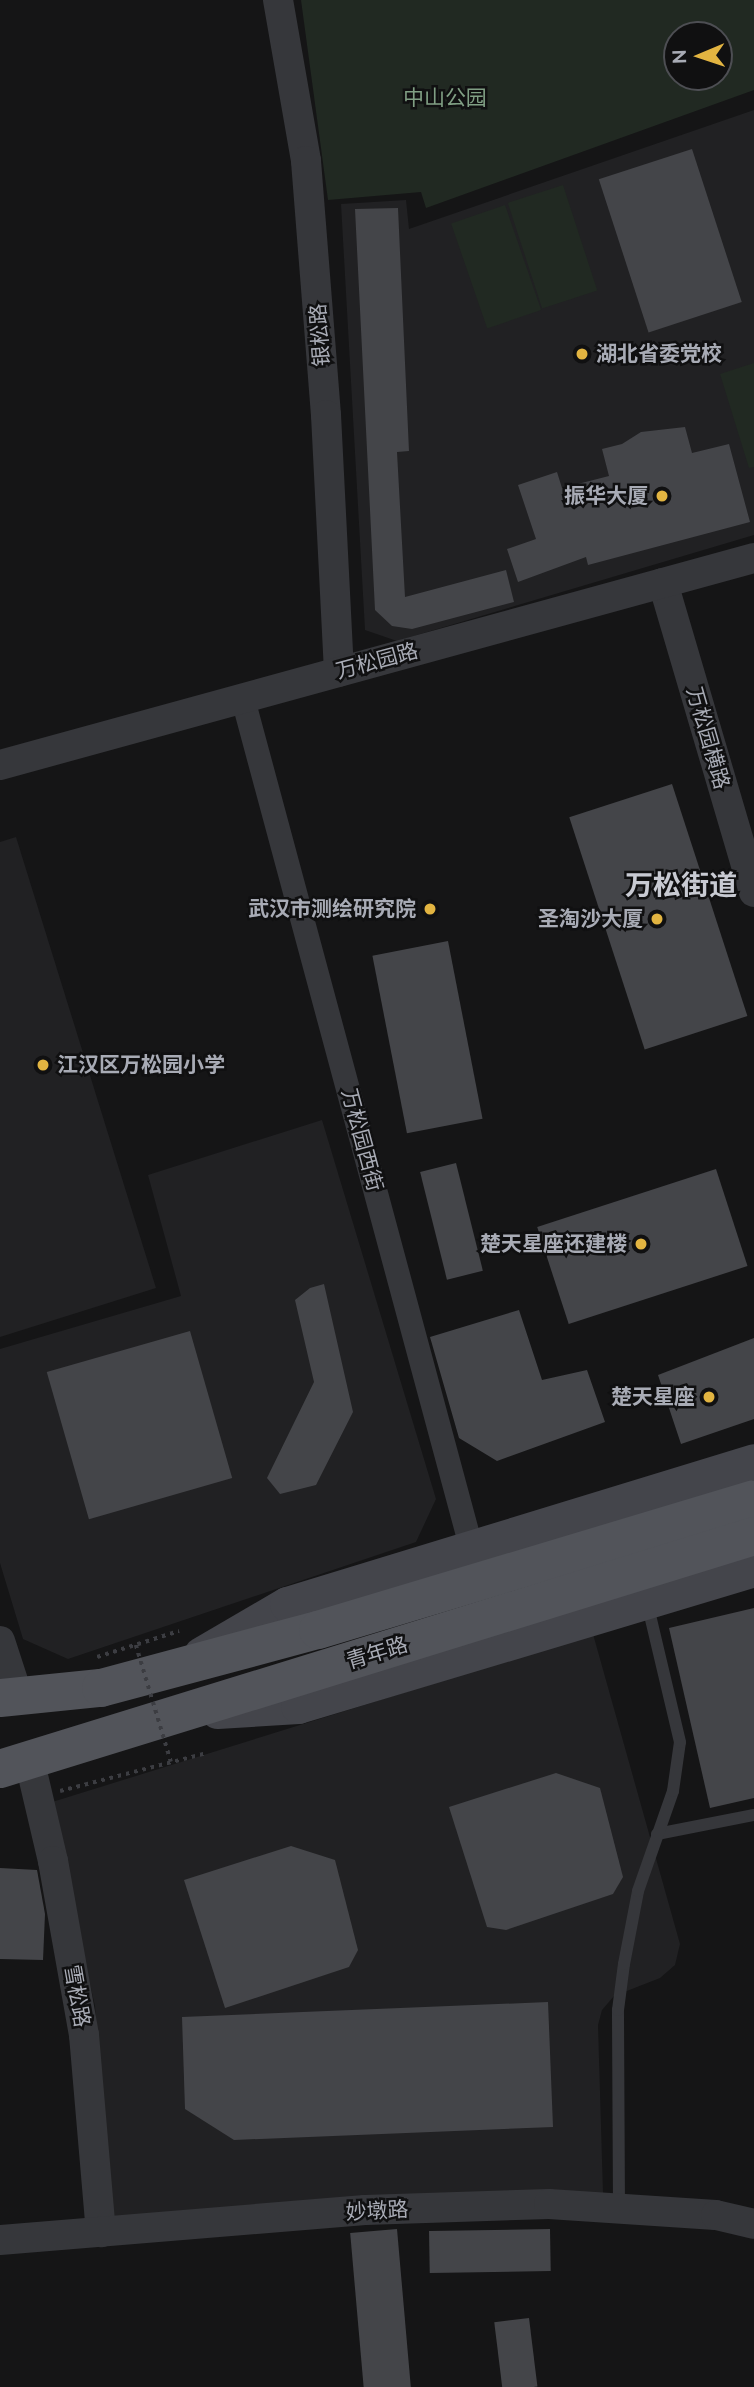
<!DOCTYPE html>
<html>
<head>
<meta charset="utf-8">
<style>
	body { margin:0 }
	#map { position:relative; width:754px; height:2387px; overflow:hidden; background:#151516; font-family:Raleway,"Noto Sans SC",sans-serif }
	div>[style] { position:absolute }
	.built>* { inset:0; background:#212123 }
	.green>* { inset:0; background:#212922; transform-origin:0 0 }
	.building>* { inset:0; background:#444549; transform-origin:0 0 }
	.path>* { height:3.5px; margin-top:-1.75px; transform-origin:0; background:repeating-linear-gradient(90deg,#3c3d42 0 3.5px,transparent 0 8.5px) }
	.service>* { height:12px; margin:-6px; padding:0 6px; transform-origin:6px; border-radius:6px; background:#36373b }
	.minor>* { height:24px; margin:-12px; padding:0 12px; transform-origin:12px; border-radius:12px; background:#36373b }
	.tertiary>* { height:30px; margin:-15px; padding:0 15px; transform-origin:15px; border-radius:15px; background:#36373b }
	.secondary>* { height:35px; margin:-17.5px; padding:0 17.5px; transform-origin:17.5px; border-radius:17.5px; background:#44454b }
	.primary>* { height:38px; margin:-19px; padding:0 19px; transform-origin:19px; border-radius:19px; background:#52545a }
	.path-bridge>* { height:3.5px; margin-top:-1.75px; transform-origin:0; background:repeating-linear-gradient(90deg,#3c3d42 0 3.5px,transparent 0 8.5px) }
	.dots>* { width:19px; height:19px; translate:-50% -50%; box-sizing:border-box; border:4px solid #101011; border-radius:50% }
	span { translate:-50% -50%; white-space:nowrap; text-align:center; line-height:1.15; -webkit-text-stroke:5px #101011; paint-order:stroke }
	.park-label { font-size:21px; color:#809f84 }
	.street-label { font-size:21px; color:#a8abb5 }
	.poi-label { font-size:21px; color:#a8abb5; font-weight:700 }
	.left { translate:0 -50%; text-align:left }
	.right { translate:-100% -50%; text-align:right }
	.district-label { font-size:28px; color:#c8cad2; font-weight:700 }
	.north { position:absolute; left:663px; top:21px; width:70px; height:70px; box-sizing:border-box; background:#101011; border:2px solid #4d4e53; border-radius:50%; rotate:268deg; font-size:19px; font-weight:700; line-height:28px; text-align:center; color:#a8abb5 }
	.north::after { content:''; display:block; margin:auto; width:24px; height:32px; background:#e2b441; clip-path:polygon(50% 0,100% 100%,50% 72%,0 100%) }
</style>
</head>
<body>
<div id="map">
	<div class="built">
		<i style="clip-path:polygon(754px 110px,754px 535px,397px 641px,365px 630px,341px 204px,406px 200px,409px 229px)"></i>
		<i style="clip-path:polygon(16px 837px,156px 1288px,0 1337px,0 842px)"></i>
		<i style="clip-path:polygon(322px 1120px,436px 1499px,416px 1542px,68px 1659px,23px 1639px,0 1563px,0 1349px,181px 1296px,148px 1175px)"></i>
		<i style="clip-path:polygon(593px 1634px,680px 1944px,675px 1965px,660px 1978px,614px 1996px,602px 2010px,598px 2025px,603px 2193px,111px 2219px,95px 2006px,49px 1803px)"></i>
	</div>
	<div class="green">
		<i style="clip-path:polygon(evenodd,301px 0,754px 0,754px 90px,426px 208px,421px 192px,328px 200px,301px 0,677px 35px,719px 35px,719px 77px,677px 77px,677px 35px)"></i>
		<i style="left:563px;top:185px;width:111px;height:58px;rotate:72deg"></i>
		<i style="left:505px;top:205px;width:111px;height:57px;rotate:71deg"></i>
		<i style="clip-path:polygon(754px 363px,754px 467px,749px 468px,720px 374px)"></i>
	</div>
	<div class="building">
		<i style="left:692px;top:149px;width:161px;height:98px;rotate:72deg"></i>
		<i style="clip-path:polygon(398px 208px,409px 451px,397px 452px,405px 597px,506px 570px,514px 602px,412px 629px,392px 626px,375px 610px,355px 209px)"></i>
		<i style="clip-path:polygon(685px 427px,692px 453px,729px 444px,750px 522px,588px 565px,586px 557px,518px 582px,507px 549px,536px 539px,518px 485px,557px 472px,562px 488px,609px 476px,602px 449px,622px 444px,641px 432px)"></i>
		<i style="left:672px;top:784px;width:244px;height:108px;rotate:72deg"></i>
		<i style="left:448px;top:941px;width:181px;height:77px;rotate:79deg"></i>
		<i style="left:456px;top:1163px;width:111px;height:37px;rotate:76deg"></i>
		<i style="left:716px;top:1169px;width:102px;height:188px;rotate:72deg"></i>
		<i style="clip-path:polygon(324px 1284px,353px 1412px,316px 1485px,280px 1494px,267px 1478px,314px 1382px,295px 1300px,310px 1288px)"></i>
		<i style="clip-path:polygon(519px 1310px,542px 1380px,587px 1370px,605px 1422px,497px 1461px,459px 1438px,430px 1337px)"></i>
		<i style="left:190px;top:1331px;width:153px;height:149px;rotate:74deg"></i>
		<i style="clip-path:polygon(754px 1338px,754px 1419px,681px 1444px,658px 1375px)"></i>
		<i style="clip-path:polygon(754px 1608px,754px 1798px,710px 1808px,669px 1628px)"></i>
		<i style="clip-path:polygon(556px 1773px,600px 1788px,623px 1877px,613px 1894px,506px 1930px,487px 1927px,449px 1807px)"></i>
		<i style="clip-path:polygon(291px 1846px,335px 1860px,358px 1950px,349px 1967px,225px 2008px,184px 1880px)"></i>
		<i style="clip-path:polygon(0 1868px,37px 1870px,45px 1914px,43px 1960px,0 1959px)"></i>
		<i style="clip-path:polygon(548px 2002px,553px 2127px,234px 2140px,185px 2109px,182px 2017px)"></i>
		<i style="left:397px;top:2229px;width:159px;height:47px;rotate:85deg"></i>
		<i style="left:550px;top:2229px;width:42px;height:121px;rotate:89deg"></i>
		<i style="left:529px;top:2318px;width:69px;height:35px;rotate:83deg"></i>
	</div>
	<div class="path">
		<i style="left:97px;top:1657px;width:86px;rotate:-17.6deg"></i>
		<i style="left:60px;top:1791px;width:152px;rotate:-14.5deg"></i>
	</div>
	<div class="service">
		<i style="left:657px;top:1834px;width:99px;rotate:-11.1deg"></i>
		<i style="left:619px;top:2208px;width:198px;rotate:-90.3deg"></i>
		<i style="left:618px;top:2010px;width:46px;rotate:-82.6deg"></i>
		<i style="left:624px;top:1964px;width:74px;rotate:-79.1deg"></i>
		<i style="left:638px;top:1891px;width:106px;rotate:-70.7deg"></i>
		<i style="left:673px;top:1791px;width:49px;rotate:-81.9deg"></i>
		<i style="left:680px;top:1742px;width:144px;rotate:-103.3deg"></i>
	</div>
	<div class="minor">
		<i style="left:243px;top:699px;width:893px;rotate:74.94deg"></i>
	</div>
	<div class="tertiary">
		<i style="left:278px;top:0;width:163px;rotate:80.1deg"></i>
		<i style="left:306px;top:161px;width:255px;rotate:85.5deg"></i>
		<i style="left:326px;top:415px;width:257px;rotate:87.1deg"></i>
		<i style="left:663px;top:583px;width:322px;rotate:73.6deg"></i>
		<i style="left:0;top:765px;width:782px;rotate:-15.35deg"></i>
		<i style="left:0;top:1641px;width:58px;rotate:71.9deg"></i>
		<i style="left:30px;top:1763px;width:101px;rotate:76.8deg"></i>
		<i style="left:53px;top:1861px;width:177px;rotate:79.9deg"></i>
		<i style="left:84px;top:2035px;width:198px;rotate:85.1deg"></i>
		<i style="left:0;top:2240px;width:366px;rotate:-4.7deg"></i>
		<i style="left:365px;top:2210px;width:184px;rotate:-1.9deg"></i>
		<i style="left:549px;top:2204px;width:167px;rotate:3.8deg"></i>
		<i style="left:716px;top:2215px;width:39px;rotate:13deg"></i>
	</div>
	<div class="secondary">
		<i style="left:201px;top:1654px;width:99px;rotate:-30.2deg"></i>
		<i style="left:287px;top:1604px;width:488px;rotate:-17deg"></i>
		<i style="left:217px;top:1711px;width:81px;rotate:-3.5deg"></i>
		<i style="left:298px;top:1706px;width:476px;rotate:-16.7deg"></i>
	</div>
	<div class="primary">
		<i style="left:0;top:1698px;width:101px;rotate:-5.7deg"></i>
		<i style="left:101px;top:1688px;width:225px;rotate:-15deg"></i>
		<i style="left:318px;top:1630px;width:455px;rotate:-16.7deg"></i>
		<i style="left:0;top:1769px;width:789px;rotate:-17.17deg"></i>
	</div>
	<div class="path-bridge">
		<i style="left:136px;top:1645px;width:122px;rotate:73.3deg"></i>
	</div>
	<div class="dots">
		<i style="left:582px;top:354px;background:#e2b441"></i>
		<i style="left:662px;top:496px;background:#e2b441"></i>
		<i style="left:430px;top:909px;background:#e2b441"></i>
		<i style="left:657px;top:919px;background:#e2b441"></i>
		<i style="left:43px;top:1065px;background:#e2b441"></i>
		<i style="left:641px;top:1244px;background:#e2b441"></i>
		<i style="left:709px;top:1397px;background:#e2b441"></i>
	</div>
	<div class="park-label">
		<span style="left:445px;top:98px">中山公园</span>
	</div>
	<div class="street-label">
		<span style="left:320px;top:335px;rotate:-94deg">银松路</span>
		<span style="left:377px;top:661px;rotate:-15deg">万松园路</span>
		<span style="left:708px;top:738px;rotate:74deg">万松园横路</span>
		<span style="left:362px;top:1140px;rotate:75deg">万松园西街</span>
		<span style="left:377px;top:1653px;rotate:-17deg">青年路</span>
		<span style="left:77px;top:1996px;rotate:80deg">雪松路</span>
		<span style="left:377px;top:2211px;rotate:-3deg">妙墩路</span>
	</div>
	<div class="poi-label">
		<span class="left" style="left:596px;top:354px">湖北省委党校</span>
		<span class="right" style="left:648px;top:496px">振华大厦</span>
		<span class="right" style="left:416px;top:909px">武汉市测绘研究院</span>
		<span class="right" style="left:643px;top:919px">圣淘沙大厦</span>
		<span class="left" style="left:57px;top:1065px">江汉区万松园小学</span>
		<span class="right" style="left:627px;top:1244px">楚天星座还建楼</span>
		<span class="right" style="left:695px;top:1397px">楚天星座</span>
	</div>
	<div class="district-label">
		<span style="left:681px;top:886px">万松街道</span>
	</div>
	<div class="north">N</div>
</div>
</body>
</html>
